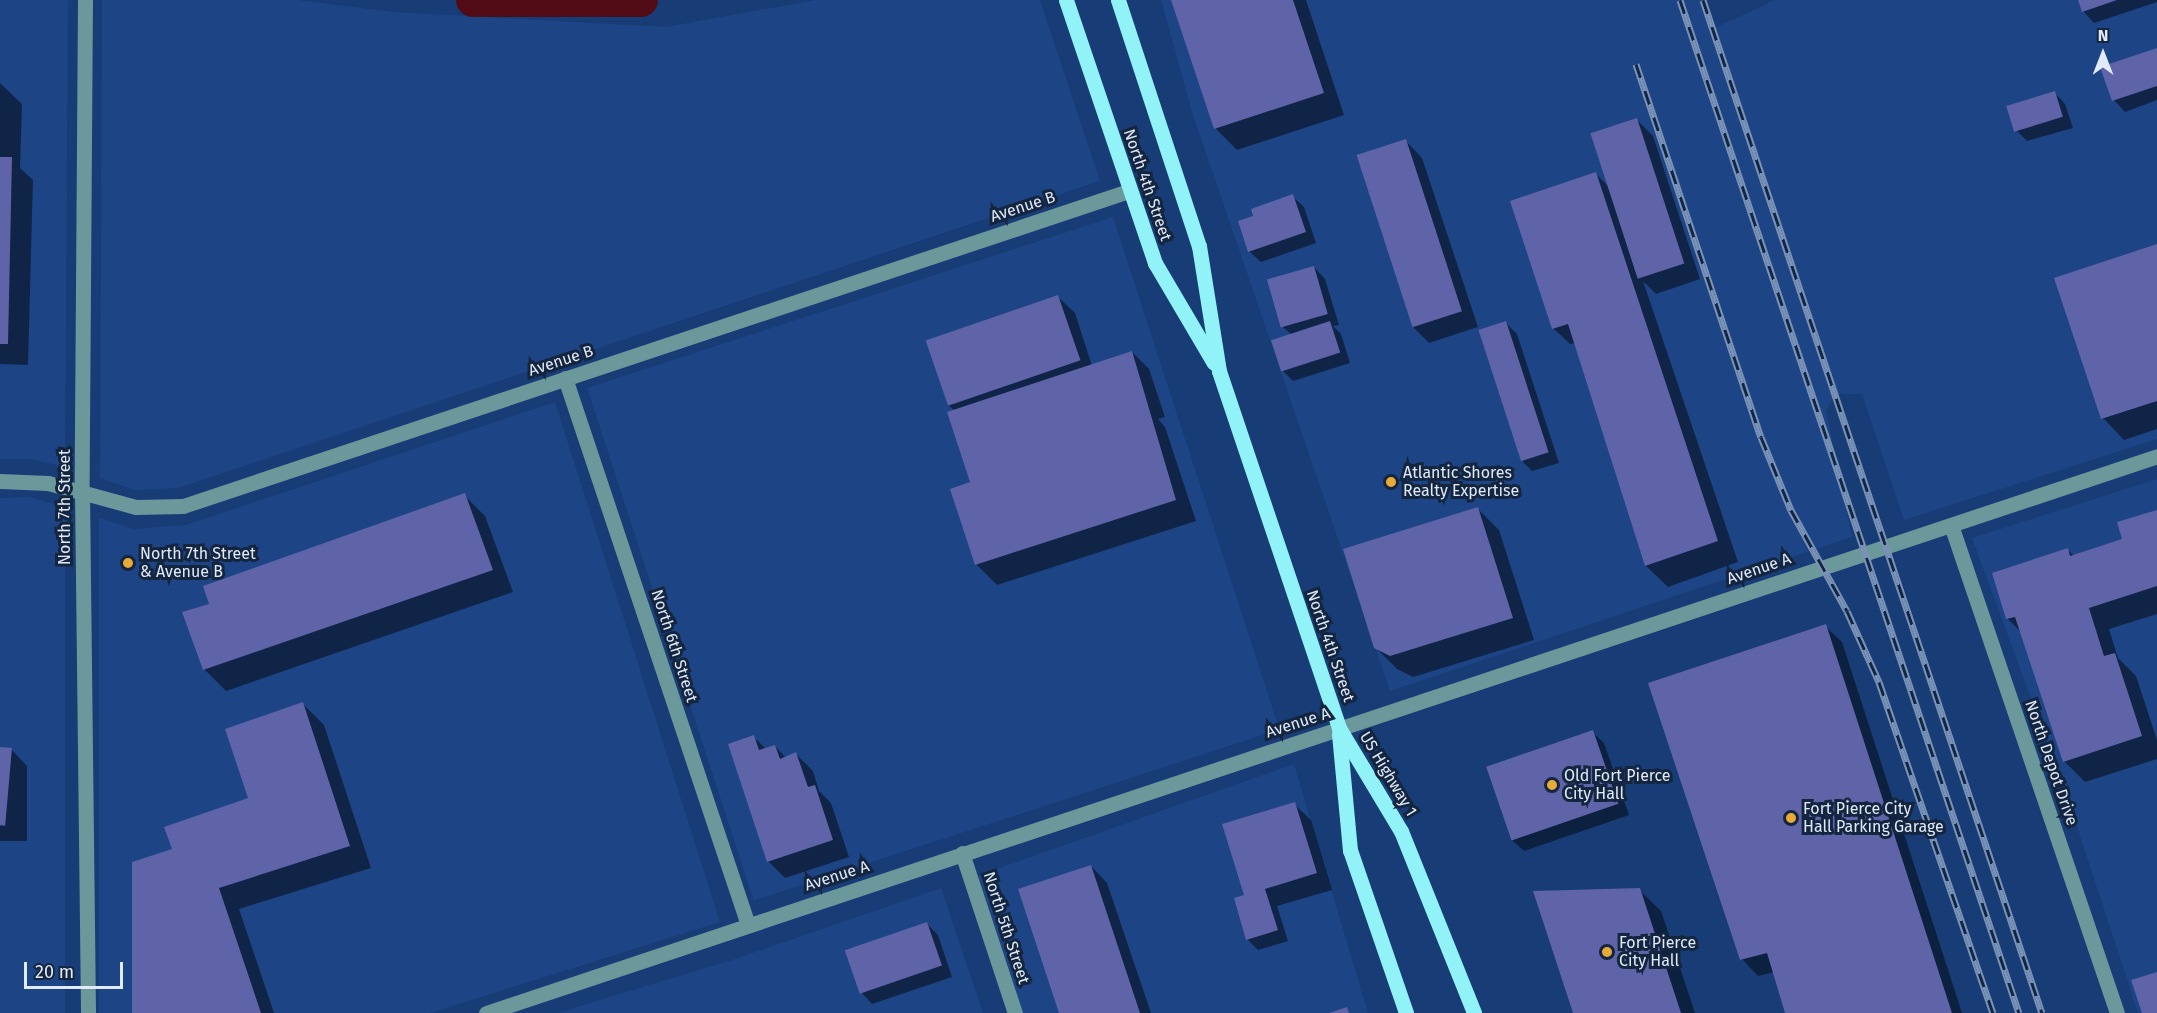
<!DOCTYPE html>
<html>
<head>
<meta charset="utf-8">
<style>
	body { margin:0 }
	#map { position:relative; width:2157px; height:1013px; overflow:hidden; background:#173c76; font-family:"Fira Sans",sans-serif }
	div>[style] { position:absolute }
	.built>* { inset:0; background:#1d4585; transform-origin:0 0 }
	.shadow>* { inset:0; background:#0007 }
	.canal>* { height:34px; margin:-17px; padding:0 17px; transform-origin:17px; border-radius:17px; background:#500b14 }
	.building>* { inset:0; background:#5f63a8; transform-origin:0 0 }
	.minor>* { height:15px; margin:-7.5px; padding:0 7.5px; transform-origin:7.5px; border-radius:7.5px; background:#6b989a }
	.major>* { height:15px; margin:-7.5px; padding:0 7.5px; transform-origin:7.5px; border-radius:7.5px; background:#91f2f7 }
	.rail>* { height:7px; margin-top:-3.5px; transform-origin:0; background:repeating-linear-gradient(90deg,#14253f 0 14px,#7a92b6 0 28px); box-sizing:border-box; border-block:2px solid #7a92b6 }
	.dots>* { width:16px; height:16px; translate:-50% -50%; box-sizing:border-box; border:3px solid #14253f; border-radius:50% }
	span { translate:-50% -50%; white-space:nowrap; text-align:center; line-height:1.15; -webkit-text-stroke:6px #14253f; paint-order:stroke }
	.street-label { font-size:16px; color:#e1eaf8 }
	.poi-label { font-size:16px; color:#e1eaf8 }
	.left { translate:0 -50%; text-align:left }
	.north { position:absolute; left:2073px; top:24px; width:60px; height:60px; -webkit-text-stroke:4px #14253f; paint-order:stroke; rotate:0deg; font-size:16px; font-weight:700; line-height:24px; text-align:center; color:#e1eaf8 }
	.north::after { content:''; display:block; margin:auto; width:21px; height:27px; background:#e1eaf8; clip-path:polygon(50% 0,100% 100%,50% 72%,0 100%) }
	.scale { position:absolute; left:24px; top:962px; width:99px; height:27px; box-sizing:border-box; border:3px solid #e1eaf8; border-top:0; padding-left:8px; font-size:18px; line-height:21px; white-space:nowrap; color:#e1eaf8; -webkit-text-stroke:4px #14253f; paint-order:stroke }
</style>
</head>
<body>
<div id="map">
	<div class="built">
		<i style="clip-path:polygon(0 0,68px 0,65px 467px,31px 459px,0 459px)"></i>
		<i style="clip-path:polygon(102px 0,297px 0,394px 12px,666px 27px,816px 0,1040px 0,1100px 181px,178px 488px,135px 490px,100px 478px)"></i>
		<i style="clip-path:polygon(1161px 0,1706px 0,1715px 28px,1775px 0,2157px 0,2157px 439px,1904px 520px,1862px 394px,1835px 394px,1826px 411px,1852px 537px,1390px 691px,1192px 112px)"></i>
		<i style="left:1113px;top:217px;width:539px;height:553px;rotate:72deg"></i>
		<i style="clip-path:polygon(555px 402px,720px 922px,430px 1013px,99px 1013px,99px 518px,134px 529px,186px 525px)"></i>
		<i style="clip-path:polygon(2157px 479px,2157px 1013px,2138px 1013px,2066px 793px,1972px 538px)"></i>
		<i style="clip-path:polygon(29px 497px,65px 507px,65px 1013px,0 1013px,0 498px)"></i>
		<i style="clip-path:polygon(1294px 764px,1368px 1013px,1020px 1013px,974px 877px)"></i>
		<i style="clip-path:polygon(941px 888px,983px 1013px,557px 1013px,732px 960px)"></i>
	</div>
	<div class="shadow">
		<i style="clip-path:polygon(1173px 0,1306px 0,1344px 115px,1237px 150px,1215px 128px)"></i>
		<i style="clip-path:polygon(2079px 0,2157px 0,2157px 2px,2094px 23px,2083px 11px)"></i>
		<i style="clip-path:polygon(2157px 49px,2157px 100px,2125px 112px,2114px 100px)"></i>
		<i style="clip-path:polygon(0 83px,22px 104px,20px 168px,33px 180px,28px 365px,0 364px)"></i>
		<i style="clip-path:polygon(2054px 92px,2065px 104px,2073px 128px,2027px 141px,2016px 130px)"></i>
		<i style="clip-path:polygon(1636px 119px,1653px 136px,1700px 279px,1656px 294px,1643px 281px,1738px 562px,1668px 587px,1646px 566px,1575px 343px,1570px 344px,1553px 328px,1596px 174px,1609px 187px)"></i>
		<i style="clip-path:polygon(1406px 141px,1422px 158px,1478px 327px,1429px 343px,1413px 327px)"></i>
		<i style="clip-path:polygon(1292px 196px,1304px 207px,1316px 243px,1261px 262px,1249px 251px,1255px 217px)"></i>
		<i style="clip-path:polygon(2157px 246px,2157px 429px,2124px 440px,2103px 418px)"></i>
		<i style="clip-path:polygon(1314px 267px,1325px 279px,1339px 325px,1333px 326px,1341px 334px,1350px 363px,1293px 381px,1282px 370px,1292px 335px,1283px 327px,1269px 280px)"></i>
		<i style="clip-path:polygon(1058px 297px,1075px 313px,1092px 366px,1132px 352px,1149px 369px,1165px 417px,1158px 419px,1165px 427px,1196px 521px,997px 585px,976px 564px,972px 483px,955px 411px,947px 404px)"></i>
		<i style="clip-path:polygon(1506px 323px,1517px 334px,1559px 463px,1532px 471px,1521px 460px,1479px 331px)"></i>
		<i style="clip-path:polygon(464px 495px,485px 516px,513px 592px,226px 691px,204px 669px,211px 605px)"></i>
		<i style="clip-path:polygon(1478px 509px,1499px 530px,1534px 640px,1413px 677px,1397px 669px,1375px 647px)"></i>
		<i style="clip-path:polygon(2157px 511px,2157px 614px,2109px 629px,2118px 658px,2136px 676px,2157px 740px,2157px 759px,2085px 782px,2064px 761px,2022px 633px,2008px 619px,1994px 574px,2068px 550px,2074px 556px,2124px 540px)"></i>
		<i style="clip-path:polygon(1825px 626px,1842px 642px,1962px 1013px,1787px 1013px,1774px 972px,1758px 976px,1742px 959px)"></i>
		<i style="clip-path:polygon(303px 704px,324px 725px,371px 868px,239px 909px,274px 1013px,134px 1013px,174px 849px,250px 799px)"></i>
		<i style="clip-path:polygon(1592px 732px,1604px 743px,1629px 815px,1524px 851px,1512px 840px)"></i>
		<i style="clip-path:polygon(754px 737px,766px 749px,775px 746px,786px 758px,796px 754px,813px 771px,819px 791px,831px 803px,849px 857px,785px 878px,768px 861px)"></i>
		<i style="clip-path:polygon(0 749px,11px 749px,27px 766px,27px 841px,0 841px)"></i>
		<i style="clip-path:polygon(1294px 804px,1311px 820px,1332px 890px,1277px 906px,1288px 941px,1258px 950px,1247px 939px,1247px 896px)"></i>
		<i style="clip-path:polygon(1091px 866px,1107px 883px,1151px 1013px,1061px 1013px)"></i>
		<i style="clip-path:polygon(1639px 890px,1661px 911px,1695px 1013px,1575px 1013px)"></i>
		<i style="clip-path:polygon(927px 924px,938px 935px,952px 977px,872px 1004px,861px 992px)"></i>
	</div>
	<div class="canal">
		<i style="left:473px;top:0;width:168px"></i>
	</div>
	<div class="building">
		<i style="clip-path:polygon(1171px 0,1293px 0,1324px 93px,1214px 129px)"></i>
		<i style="clip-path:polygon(2078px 0,2117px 0,2082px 12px)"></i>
		<i style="clip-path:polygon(2157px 48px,2157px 86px,2112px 101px,2100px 67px)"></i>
		<i style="left:2055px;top:91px;width:27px;height:51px;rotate:73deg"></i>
		<i style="left:1637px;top:118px;width:153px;height:49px;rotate:72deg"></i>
		<i style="left:1406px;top:139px;width:181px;height:52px;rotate:72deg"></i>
		<i style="clip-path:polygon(0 157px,12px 157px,8px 344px,0 344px)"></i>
		<i style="clip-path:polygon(1596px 172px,1718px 541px,1645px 566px,1568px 324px,1552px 329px,1510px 201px)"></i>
		<i style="clip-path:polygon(1293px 194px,1306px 232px,1248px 252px,1238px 221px,1253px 216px,1251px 209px)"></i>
		<i style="clip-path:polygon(2157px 244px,2157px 401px,2101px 419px,2054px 278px)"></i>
		<i style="left:1314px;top:266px;width:50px;height:49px;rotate:74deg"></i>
		<i style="left:1058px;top:295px;width:69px;height:140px;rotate:71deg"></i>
		<i style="left:1330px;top:321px;width:33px;height:62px;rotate:72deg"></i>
		<i style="left:1506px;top:321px;width:138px;height:29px;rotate:72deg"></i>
		<i style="clip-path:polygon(1132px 351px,1176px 500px,975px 565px,950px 489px,970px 482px,947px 412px)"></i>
		<i style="clip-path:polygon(465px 493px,493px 570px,203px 670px,182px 612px,209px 604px,203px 586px)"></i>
		<i style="clip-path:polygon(1478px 507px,1513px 618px,1390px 656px,1374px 648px,1343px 549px)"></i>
		<i style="clip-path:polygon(2157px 510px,2157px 586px,2089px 608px,2104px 656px,2115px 653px,2142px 736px,2063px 762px,2015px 617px,2006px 619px,1992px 573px,2068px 548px,2070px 556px,2122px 539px,2117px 522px)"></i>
		<i style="clip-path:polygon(1826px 624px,1952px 1013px,1785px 1013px,1767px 953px,1740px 960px,1648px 683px)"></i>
		<i style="clip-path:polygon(303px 702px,350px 846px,219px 888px,261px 1013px,132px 1013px,132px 862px,172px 849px,164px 827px,248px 798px,225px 729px)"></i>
		<i style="left:1593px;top:730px;width:78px;height:113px;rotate:71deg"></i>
		<i style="clip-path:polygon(754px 735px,759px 750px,775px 745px,780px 759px,796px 752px,808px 787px,815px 785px,833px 840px,767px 862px,728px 744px)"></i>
		<i style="left:0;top:747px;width:12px;height:78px;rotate:5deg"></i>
		<i style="clip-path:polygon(1295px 802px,1317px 873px,1265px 889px,1278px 930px,1246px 940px,1234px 898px,1244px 895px,1222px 824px)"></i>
		<i style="clip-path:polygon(1091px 865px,1140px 1013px,1059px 1013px,1018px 889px)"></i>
		<i style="clip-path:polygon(1640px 888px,1681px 1013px,1573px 1013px,1533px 891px)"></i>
		<i style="left:927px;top:922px;width:46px;height:87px;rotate:71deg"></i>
		<i style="clip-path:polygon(2157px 972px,2157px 1013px,2142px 1013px,2131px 980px)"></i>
		<i style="clip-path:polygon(1347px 1007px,1349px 1013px,1329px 1013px)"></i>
	</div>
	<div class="minor">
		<i style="left:85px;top:0;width:491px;rotate:90.4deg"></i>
		<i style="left:82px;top:491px;width:522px;rotate:89.34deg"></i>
		<i style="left:565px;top:378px;width:577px;rotate:71.5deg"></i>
		<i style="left:0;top:481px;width:48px;rotate:2.4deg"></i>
		<i style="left:48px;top:483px;width:91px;rotate:15.3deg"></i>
		<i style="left:136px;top:507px;width:47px;rotate:-1.2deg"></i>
		<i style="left:183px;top:506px;width:997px;rotate:-18.42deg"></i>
		<i style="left:1951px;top:525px;width:515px;rotate:71.21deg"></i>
		<i style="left:962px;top:853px;width:169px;rotate:71.7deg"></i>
		<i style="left:486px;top:1013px;width:1761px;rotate:-18.43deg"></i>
	</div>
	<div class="major">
		<i style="left:1066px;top:0;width:278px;rotate:71.3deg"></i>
		<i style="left:1155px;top:263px;width:116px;rotate:59.5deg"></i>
		<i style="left:1118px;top:0;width:259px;rotate:71.8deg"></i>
		<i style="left:1199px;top:246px;width:127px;rotate:80.9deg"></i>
		<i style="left:1219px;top:371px;width:377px;rotate:71.4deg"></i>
		<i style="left:1339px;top:728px;width:120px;rotate:59deg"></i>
		<i style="left:1401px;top:831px;width:196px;rotate:68.1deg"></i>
		<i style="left:1339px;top:734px;width:117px;rotate:84.6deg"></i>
		<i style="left:1350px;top:850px;width:172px;rotate:71deg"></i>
	</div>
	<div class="rail">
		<i style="left:1680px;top:0;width:1068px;rotate:71.5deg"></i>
		<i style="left:1703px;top:0;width:1068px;rotate:71.5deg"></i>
		<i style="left:1636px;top:64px;width:393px;rotate:71.5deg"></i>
		<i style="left:1761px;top:437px;width:79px;rotate:67.7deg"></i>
		<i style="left:1791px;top:510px;width:115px;rotate:61deg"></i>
		<i style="left:1847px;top:611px;width:78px;rotate:65.7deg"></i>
		<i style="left:1879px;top:682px;width:350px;rotate:71deg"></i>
	</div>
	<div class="dots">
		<i style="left:1391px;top:482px;background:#e8ab37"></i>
		<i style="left:128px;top:563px;background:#e8ab37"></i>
		<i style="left:1552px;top:785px;background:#e8ab37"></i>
		<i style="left:1791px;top:818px;background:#e8ab37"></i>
		<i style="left:1607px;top:952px;background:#e8ab37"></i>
	</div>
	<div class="street-label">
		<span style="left:1147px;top:185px;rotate:71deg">North 4th Street</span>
		<span style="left:1023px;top:207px;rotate:-18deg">Avenue B</span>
		<span style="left:561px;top:361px;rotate:-18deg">Avenue B</span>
		<span style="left:65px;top:507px;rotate:-90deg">North 7th Street</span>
		<span style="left:1759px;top:569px;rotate:-19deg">Avenue A</span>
		<span style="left:674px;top:646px;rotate:72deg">North 6th Street</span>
		<span style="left:1330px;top:646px;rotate:71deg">North 4th Street</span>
		<span style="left:1298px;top:723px;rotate:-18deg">Avenue A</span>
		<span style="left:2051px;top:763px;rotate:71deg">North Depot Drive</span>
		<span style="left:1388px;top:774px;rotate:59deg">US Highway 1</span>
		<span style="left:837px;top:876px;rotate:-18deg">Avenue A</span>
		<span style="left:1006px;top:928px;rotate:72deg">North 5th Street</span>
	</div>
	<div class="poi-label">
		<span class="left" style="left:1403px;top:482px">Atlantic Shores<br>Realty Expertise</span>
		<span class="left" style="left:140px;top:563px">North 7th Street<br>&amp; Avenue B</span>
		<span class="left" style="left:1564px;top:785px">Old Fort Pierce<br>City Hall</span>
		<span class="left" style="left:1803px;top:818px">Fort Pierce City<br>Hall Parking Garage</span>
		<span class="left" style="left:1619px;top:952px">Fort Pierce<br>City Hall</span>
	</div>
	<div class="north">N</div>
	<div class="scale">20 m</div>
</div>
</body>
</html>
